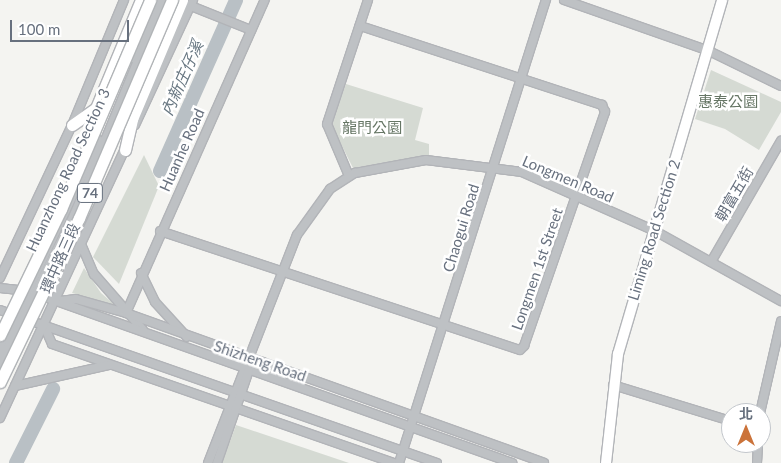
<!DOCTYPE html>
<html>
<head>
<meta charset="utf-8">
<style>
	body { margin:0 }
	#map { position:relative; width:781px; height:463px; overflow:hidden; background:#f4f4f1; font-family:Lato,"Noto Sans TC",sans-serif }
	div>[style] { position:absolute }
	.green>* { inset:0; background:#d5dad3 }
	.river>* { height:14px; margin:-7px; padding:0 7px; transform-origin:7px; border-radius:7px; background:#b9c0c5 }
	.roads { filter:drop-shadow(1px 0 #b2b4b8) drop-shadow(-1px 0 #b2b4b8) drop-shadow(0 1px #b2b4b8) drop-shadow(0 -1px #b2b4b8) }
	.minor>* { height:8px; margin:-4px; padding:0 4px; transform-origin:4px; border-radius:4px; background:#bec1c4 }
	.major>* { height:10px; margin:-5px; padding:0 5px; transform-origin:5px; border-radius:5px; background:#fff }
	.highway>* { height:11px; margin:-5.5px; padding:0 5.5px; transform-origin:5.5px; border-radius:5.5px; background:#fff }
	.bridges { filter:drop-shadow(1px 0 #b1b4b7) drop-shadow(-1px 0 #b1b4b7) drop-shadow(0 1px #b1b4b7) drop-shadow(0 -1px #b1b4b7) }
	.highway-bridge>* { height:11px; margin:-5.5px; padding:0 5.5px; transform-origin:5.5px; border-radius:5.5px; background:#fff }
	span { translate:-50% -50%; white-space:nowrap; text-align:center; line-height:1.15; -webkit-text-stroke:5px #fff; paint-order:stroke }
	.shield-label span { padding:1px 4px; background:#fff; border:1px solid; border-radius:4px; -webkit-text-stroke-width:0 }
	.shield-label { font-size:14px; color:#67707e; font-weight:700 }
	.park-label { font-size:15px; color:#667665 }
	.street-label { font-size:15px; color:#67707e }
	.water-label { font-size:16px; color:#687782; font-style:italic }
	.north { position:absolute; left:721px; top:403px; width:50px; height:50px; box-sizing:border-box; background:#fff; border:1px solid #c2c6cb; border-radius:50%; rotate:0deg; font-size:14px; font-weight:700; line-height:20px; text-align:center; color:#67707e }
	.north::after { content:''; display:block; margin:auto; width:18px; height:22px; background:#cb733a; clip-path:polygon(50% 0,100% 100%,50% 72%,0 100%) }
	.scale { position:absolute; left:10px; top:20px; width:119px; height:22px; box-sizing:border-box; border:2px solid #67707e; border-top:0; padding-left:6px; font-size:15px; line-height:18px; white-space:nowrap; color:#67707e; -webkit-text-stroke:4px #fff; paint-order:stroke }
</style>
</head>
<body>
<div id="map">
	<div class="green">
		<i style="clip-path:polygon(711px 70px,781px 102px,781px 112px,759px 150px,725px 129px,695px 119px)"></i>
		<i style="clip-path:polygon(346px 84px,423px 108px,415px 140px,429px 144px,429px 155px,353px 168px,331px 124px)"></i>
		<i style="clip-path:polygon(144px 155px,159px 186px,119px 284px,93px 257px)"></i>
		<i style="clip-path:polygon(84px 268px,101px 293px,115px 305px,72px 293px)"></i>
		<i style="clip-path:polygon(236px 425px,349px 463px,222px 463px)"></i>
	</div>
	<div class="river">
		<i style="left:160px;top:171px;width:187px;rotate:-66deg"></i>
		<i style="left:16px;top:463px;width:83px;rotate:-63.4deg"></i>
	</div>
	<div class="roads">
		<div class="minor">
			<i style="left:564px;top:0;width:151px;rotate:19.3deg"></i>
			<i style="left:707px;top:50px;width:82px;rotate:25.9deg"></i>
			<i style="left:191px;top:6px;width:65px;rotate:21.8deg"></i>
			<i style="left:133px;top:58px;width:63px;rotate:-67.5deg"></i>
			<i style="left:135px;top:125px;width:138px;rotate:-65.1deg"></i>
			<i style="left:349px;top:176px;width:56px;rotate:-112.9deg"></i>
			<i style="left:327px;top:124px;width:131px;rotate:-71.7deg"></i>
			<i style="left:160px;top:231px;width:379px;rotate:18.3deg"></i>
			<i style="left:520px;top:350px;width:6px;rotate:-45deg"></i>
			<i style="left:524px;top:346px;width:248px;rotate:-70.9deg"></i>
			<i style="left:605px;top:112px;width:8px;rotate:-113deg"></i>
			<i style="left:602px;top:105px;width:255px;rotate:-161.9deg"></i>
			<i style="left:81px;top:244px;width:33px;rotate:67deg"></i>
			<i style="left:94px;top:274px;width:74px;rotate:48.8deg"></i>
			<i style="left:711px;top:262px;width:140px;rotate:-60deg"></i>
			<i style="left:141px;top:273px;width:32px;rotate:64deg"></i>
			<i style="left:155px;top:302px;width:47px;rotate:47.6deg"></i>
			<i style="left:0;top:278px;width:169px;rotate:-64.8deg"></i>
			<i style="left:72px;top:125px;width:135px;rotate:-67.4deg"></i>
			<i style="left:0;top:288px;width:28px;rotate:6deg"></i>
			<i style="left:28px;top:291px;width:514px;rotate:19.56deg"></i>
			<i style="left:60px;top:301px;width:16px;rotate:-7deg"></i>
			<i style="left:76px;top:299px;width:52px;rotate:15.6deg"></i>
			<i style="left:126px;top:313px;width:444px;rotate:19.7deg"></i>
			<i style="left:0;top:310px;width:463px;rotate:19.3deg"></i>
			<i style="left:126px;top:313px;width:342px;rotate:-66.1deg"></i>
			<i style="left:45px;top:328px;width:17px;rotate:66deg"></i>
			<i style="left:52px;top:344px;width:362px;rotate:19.2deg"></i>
			<i style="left:0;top:350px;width:232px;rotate:-64.8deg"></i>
			<i style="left:0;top:363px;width:165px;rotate:-63.4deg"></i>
			<i style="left:74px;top:215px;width:233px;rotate:-67.5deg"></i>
			<i style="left:613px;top:385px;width:123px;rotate:17deg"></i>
			<i style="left:15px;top:386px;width:96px;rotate:-12.6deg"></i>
			<i style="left:760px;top:413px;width:94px;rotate:-77.1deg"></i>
			<i style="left:0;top:418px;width:299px;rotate:-65.1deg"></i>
			<i style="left:208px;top:463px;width:245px;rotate:-68.7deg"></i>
			<i style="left:297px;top:235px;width:57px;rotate:-54.3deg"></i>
			<i style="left:330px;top:189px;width:30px;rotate:-33deg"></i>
			<i style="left:355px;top:173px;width:72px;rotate:-10.4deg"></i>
			<i style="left:426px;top:160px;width:97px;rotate:7.1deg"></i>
			<i style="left:522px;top:172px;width:145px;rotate:23.9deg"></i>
			<i style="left:655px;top:231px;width:144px;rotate:29.1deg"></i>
			<i style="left:217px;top:463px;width:98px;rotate:-71deg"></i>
			<i style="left:399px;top:463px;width:486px;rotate:-72.4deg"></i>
			<i style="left:757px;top:463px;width:20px;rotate:-87deg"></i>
		</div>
		<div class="major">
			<i style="left:606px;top:463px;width:110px;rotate:-83.7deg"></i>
			<i style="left:618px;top:354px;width:369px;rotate:-73.6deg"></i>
		</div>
		<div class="highway">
			<i style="left:72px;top:125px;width:29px;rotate:-35deg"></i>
			<i style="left:96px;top:108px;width:117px;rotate:-67.4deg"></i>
			<i style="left:125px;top:150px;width:32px;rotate:-77deg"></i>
			<i style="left:132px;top:119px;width:129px;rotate:-67.2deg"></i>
		</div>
	</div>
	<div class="bridges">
		<div class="highway-bridge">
			<i style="left:0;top:335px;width:140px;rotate:-64.2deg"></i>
			<i style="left:61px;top:209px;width:227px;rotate:-66.9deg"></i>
			<i style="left:0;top:382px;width:182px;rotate:-64.3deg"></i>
			<i style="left:79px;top:218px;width:237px;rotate:-66.9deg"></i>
		</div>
	</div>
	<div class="shield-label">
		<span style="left:90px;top:193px">74</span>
	</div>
	<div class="park-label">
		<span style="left:728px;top:102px">惠泰公園</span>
		<span style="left:372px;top:128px">龍門公園</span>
	</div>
	<div class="street-label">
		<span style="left:182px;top:150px;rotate:-66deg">Huanhe Road</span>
		<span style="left:68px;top:170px;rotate:-65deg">Huanzhong Road Section 3</span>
		<span style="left:568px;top:179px;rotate:23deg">Longmen Road</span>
		<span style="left:734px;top:194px;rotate:-60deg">朝富五街</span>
		<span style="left:461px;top:228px;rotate:-73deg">Chaogui Road</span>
		<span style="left:654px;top:230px;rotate:-73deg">Liming Road Section 2</span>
		<span style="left:60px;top:258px;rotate:-66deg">環中路三段</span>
		<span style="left:537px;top:269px;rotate:-71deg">Longmen 1st Street</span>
		<span style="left:260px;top:361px;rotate:19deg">Shizheng Road</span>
	</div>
	<div class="water-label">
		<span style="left:182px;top:78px;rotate:-66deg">內新庄仔溪</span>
	</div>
	<div class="north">北</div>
	<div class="scale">100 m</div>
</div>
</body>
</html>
